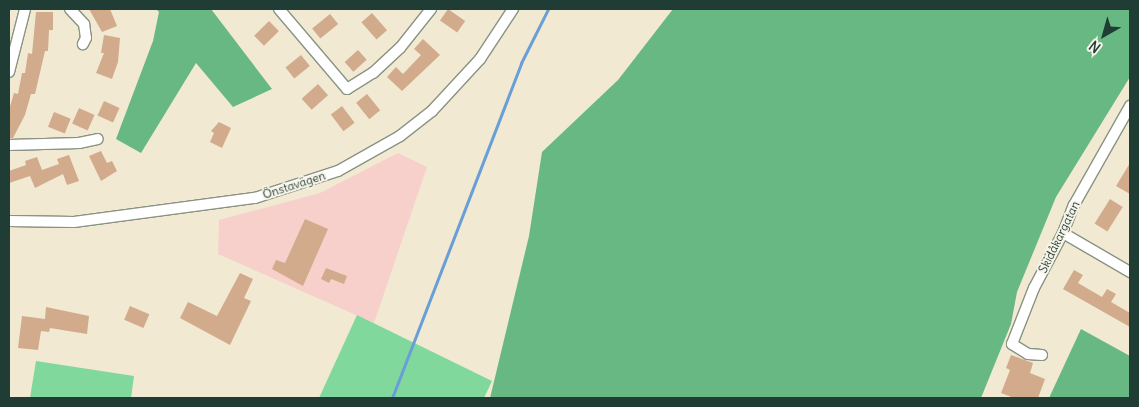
<!DOCTYPE html>
<html>
<head>
<meta charset="utf-8">
<style>
	body { margin:0 }
	#map { position:relative; width:1139px; height:407px; overflow:hidden; background:#f1e9d2; font-family:Delius,sans-serif }
	div>[style] { position:absolute }
	.built>* { inset:0; background:#f7d0cc }
	.green>* { inset:0; background:#80d89d }
	.forest>* { inset:0; background:#68b884 }
	.stream>* { height:3px; margin:-1.5px; padding:0 1.5px; transform-origin:1.5px; border-radius:1.5px; background:#699ed6 }
	.building>* { inset:0; background:#d2ab8c; transform-origin:0 0 }
	.roads { filter:drop-shadow(1px 0 #889383) drop-shadow(-1px 0 #889383) drop-shadow(0 1px #889383) drop-shadow(0 -1px #889383) }
	.minor>* { height:10px; margin:-5px; padding:0 5px; transform-origin:5px; border-radius:5px; background:#fff }
	span { translate:-50% -50%; white-space:nowrap; text-align:center; line-height:1.15; -webkit-text-stroke:4px #f7f3e8; paint-order:stroke }
	.street-label { font-size:12px; color:#1f3d34 }
	.frame { position:absolute; inset:0; border:10px solid #1f3d34; pointer-events:none }
	.north { position:absolute; left:1079px; top:10px; width:50px; height:50px; -webkit-text-stroke:4px #f7f3e8; paint-order:stroke; rotate:218deg; font-size:14px; font-weight:700; line-height:20px; text-align:center; color:#1f3d34 }
	.north::after { content:''; display:block; margin:auto; width:18px; height:22px; background:#1f3d34; clip-path:polygon(50% 0,100% 100%,50% 72%,0 100%) }
</style>
</head>
<body>
<div id="map">
	<div class="built">
		<i style="clip-path:polygon(398px 153px,427px 167px,374px 323px,218px 254px,219px 220px,320px 193px)"></i>
	</div>
	<div class="green">
		<i style="clip-path:polygon(357px 315px,492px 381px,484px 398px,319px 398px)"></i>
		<i style="clip-path:polygon(36px 361px,134px 376px,131px 398px,30px 398px)"></i>
	</div>
	<div class="forest">
		<i style="clip-path:polygon(156px 9px,211px 9px,272px 89px,233px 107px,196px 63px,141px 153px,116px 139px,153px 41px,159px 12px)"></i>
		<i style="clip-path:polygon(673px 9px,1130px 9px,1130px 77px,1056px 197px,1017px 292px,1011px 324px,981px 398px,490px 398px,529px 236px,542px 152px,618px 80px)"></i>
		<i style="clip-path:polygon(1081px 329px,1130px 356px,1130px 398px,1049px 398px)"></i>
	</div>
	<div class="stream">
		<i style="left:392px;top:398px;width:359px;rotate:-68.9deg"></i>
		<i style="left:521px;top:63px;width:60px;rotate:-63.4deg"></i>
	</div>
	<div class="building">
		<i style="clip-path:polygon(89px 9px,110px 9px,117px 26px,102px 32px)"></i>
		<i style="left:448px;top:9px;width:21px;height:14px;rotate:35deg"></i>
		<i style="clip-path:polygon(36px 12px,53px 12px,53px 30px,49px 30px,48px 51px,45px 51px,35px 94px,31px 94px,25px 115px,13px 138px,9px 138px,9px 110px,14px 93px,18px 94px,22px 73px,25px 73px,28px 53px,32px 54px)"></i>
		<i style="left:372px;top:13px;width:23px;height:14px;rotate:49deg"></i>
		<i style="left:330px;top:14px;width:13px;height:23px;rotate:51deg"></i>
		<i style="left:269px;top:21px;width:14px;height:21px;rotate:45deg"></i>
		<i style="clip-path:polygon(104px 35px,120px 38px,118px 62px,112px 79px,96px 73px,104px 53px,101px 53px)"></i>
		<i style="clip-path:polygon(423px 39px,440px 55px,402px 91px,387px 77px,396px 67px,403px 74px,421px 55px,414px 49px)"></i>
		<i style="left:358px;top:50px;width:13px;height:18px;rotate:48deg"></i>
		<i style="left:301px;top:55px;width:14px;height:20px;rotate:51deg"></i>
		<i style="left:318px;top:84px;width:15px;height:22px;rotate:48deg"></i>
		<i style="left:367px;top:94px;width:21px;height:14px;rotate:51deg"></i>
		<i style="left:104px;top:101px;width:17px;height:16px;rotate:24deg"></i>
		<i style="left:342px;top:106px;width:21px;height:14px;rotate:53deg"></i>
		<i style="left:79px;top:108px;width:17px;height:17px;rotate:24deg"></i>
		<i style="left:54px;top:112px;width:18px;height:16px;rotate:22deg"></i>
		<i style="clip-path:polygon(219px 122px,231px 128px,222px 148px,210px 142px,214px 133px,211px 131px)"></i>
		<i style="clip-path:polygon(101px 151px,107px 163px,112px 161px,117px 171px,101px 181px,89px 156px)"></i>
		<i style="clip-path:polygon(69px 155px,79px 181px,67px 185px,63px 174px,35px 188px,30px 176px,9px 183px,9px 171px,26px 165px,25px 161px,37px 157px,42px 170px,59px 164px,57px 159px)"></i>
		<i style="clip-path:polygon(1130px 163px,1130px 194px,1116px 186px)"></i>
		<i style="left:1110px;top:199px;width:15px;height:29px;rotate:32deg"></i>
		<i style="clip-path:polygon(305px 219px,328px 229px,303px 286px,272px 269px,276px 260px,285px 263px)"></i>
		<i style="clip-path:polygon(326px 268px,347px 276px,344px 284px,331px 279px,329px 283px,321px 279px)"></i>
		<i style="clip-path:polygon(1074px 270px,1083px 275px,1078px 283px,1102px 297px,1107px 289px,1116px 294px,1111px 302px,1130px 313px,1130px 327px,1063px 289px)"></i>
		<i style="clip-path:polygon(240px 273px,253px 279px,244px 298px,251px 301px,230px 345px,180px 318px,188px 302px,217px 316px)"></i>
		<i style="left:130px;top:306px;width:21px;height:15px;rotate:23deg"></i>
		<i style="clip-path:polygon(46px 307px,89px 316px,87px 334px,50px 328px,49px 332px,41px 331px,38px 350px,18px 348px,22px 316px,45px 319px)"></i>
		<i style="clip-path:polygon(1011px 355px,1033px 363px,1030px 373px,1045px 379px,1038px 398px,1014px 398px,1001px 393px,1010px 370px,1006px 368px)"></i>
	</div>
	<div class="roads">
		<div class="minor">
			<i style="left:70px;top:9px;width:21px;rotate:47deg"></i>
			<i style="left:84px;top:24px;width:14px;rotate:82deg"></i>
			<i style="left:86px;top:38px;width:7px;rotate:117deg"></i>
			<i style="left:279px;top:9px;width:105px;rotate:49.6deg"></i>
			<i style="left:347px;top:89px;width:31px;rotate:-32deg"></i>
			<i style="left:373px;top:73px;width:37px;rotate:-43deg"></i>
			<i style="left:400px;top:48px;width:50px;rotate:-51.5deg"></i>
			<i style="left:9px;top:72px;width:65px;rotate:-75.7deg"></i>
			<i style="left:9px;top:145px;width:70px;rotate:-1.6deg"></i>
			<i style="left:79px;top:143px;width:19px;rotate:-12deg"></i>
			<i style="left:9px;top:221px;width:65px;rotate:0.9deg"></i>
			<i style="left:74px;top:222px;width:183px;rotate:-7.6deg"></i>
			<i style="left:255px;top:198px;width:87px;rotate:-18deg"></i>
			<i style="left:338px;top:171px;width:71px;rotate:-29.4deg"></i>
			<i style="left:400px;top:136px;width:41px;rotate:-38deg"></i>
			<i style="left:432px;top:111px;width:71px;rotate:-47.3deg"></i>
			<i style="left:480px;top:59px;width:60px;rotate:-56.6deg"></i>
			<i style="left:1063px;top:233px;width:78px;rotate:30.2deg"></i>
			<i style="left:1042px;top:355px;width:14px;rotate:-176deg"></i>
			<i style="left:1028px;top:354px;width:19px;rotate:-148deg"></i>
			<i style="left:1012px;top:344px;width:60px;rotate:-68.6deg"></i>
			<i style="left:1034px;top:288px;width:62px;rotate:-62.2deg"></i>
			<i style="left:1063px;top:233px;width:30px;rotate:-69deg"></i>
			<i style="left:1074px;top:205px;width:114px;rotate:-60.5deg"></i>
		</div>
	</div>
	<div class="street-label">
		<span style="left:294px;top:185px;rotate:-18deg">Önstavägen</span>
		<span style="left:1059px;top:237px;rotate:-64deg">Skidåkargatan</span>
	</div>
	<div class="frame"></div>
	<div class="north">N</div>
</div>
</body>
</html>
